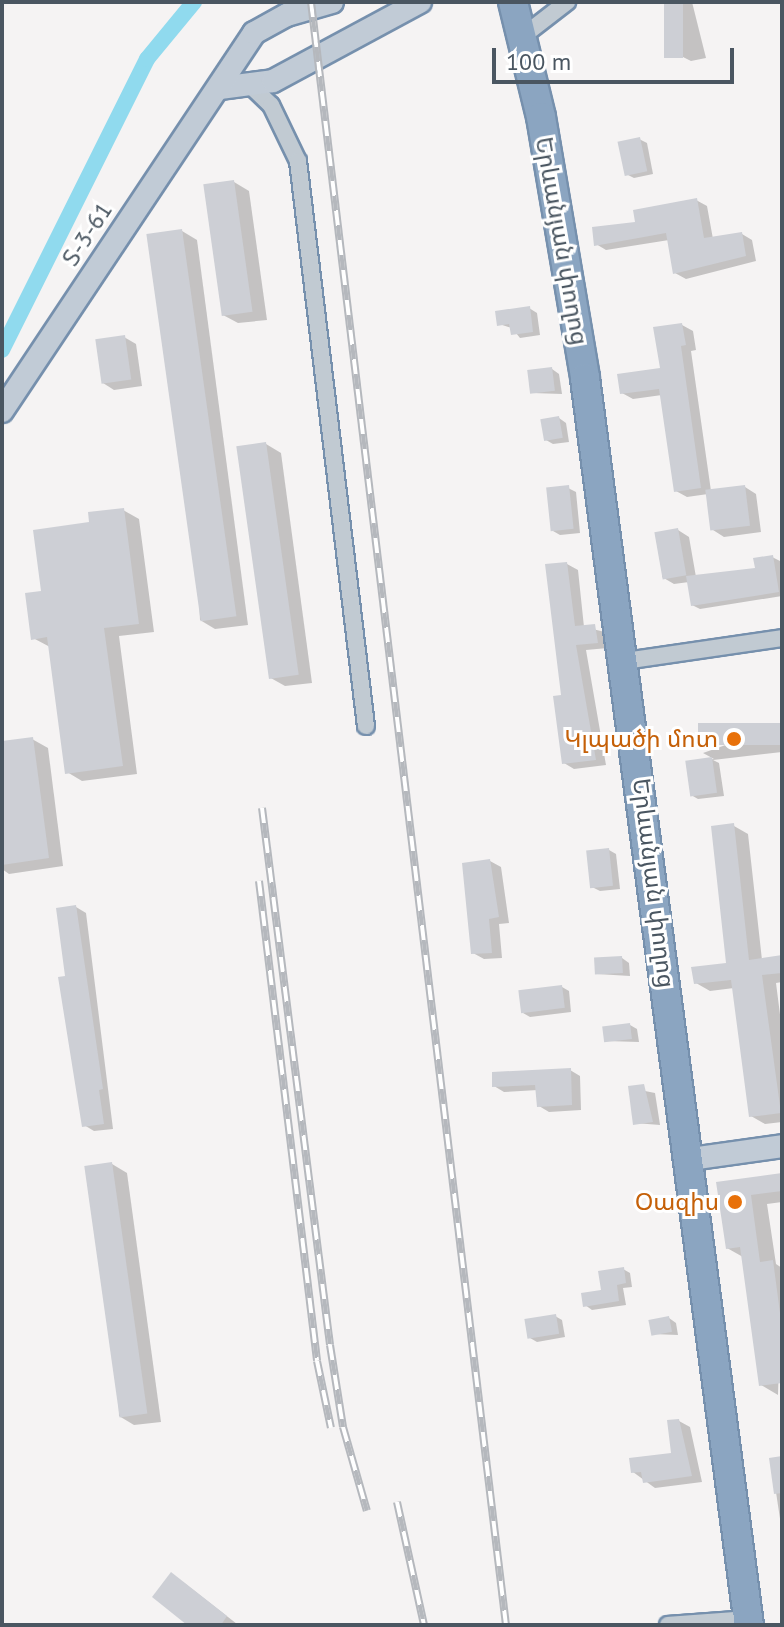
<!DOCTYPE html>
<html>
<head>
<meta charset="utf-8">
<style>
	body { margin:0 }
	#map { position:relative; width:784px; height:1627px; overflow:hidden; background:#f5f3f3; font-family:"PT Sans","Noto Sans Armenian",sans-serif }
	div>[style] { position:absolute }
	.shadow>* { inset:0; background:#0003 }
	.canal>* { height:16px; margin:-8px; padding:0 8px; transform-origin:8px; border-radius:8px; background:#90daee }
	.building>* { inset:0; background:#cdcfd5; transform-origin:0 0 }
	.roads { filter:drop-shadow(2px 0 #7690ad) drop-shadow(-2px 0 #7690ad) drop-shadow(0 2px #7690ad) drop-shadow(0 -2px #7690ad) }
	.street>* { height:16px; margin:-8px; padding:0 8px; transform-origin:8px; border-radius:8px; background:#c1cad2 }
	.secondary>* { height:22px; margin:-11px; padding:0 11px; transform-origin:11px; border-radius:11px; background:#c1cbd6 }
	.highway>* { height:28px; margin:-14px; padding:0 14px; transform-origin:14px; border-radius:14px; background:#8ba5c1 }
	.rail>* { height:8px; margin-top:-4px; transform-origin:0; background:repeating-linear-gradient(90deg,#fff 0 15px,#b5b8bd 0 30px); box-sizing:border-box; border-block:2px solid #b5b8bd }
	.dots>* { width:22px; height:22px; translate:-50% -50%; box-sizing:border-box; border:4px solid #fff; border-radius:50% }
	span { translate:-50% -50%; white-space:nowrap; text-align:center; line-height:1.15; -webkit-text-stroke:6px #fff; paint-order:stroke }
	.street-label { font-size:24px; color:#4a5661 }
	.food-label { font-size:24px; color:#c56008 }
	.right { translate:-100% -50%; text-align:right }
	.frame { position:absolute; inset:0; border:4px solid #4a5661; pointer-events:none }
	.scale { position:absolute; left:492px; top:48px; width:242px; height:36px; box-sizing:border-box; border:4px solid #4a5661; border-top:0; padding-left:10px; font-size:24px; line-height:28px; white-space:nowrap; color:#4a5661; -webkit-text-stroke:6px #fff; paint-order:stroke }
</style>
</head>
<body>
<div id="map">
	<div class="shadow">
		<i style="clip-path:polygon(667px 2px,692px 2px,706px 58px,691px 61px,679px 55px)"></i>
		<i style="clip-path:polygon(639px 139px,647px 143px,653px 174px,634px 178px,626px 174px)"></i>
		<i style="clip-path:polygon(234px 182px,249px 191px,267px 320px,238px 323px,223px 315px)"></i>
		<i style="clip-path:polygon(696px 200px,707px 206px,713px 239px,742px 234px,752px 240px,756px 261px,686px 279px,675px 273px,669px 240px,606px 250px,596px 244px)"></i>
		<i style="clip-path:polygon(182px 231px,197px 240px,248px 625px,215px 629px,200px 620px)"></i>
		<i style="clip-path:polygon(529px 308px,537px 313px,540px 335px,520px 338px,512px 328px,499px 324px)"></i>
		<i style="clip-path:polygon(682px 325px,693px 331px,696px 350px,691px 351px,711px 491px,745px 487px,756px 494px,761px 532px,724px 537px,713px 530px,708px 494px,687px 497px,676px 491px,662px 395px,633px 399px,622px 393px,662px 369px)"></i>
		<i style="clip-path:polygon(124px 337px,136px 344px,142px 386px,114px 390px,103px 383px)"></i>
		<i style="clip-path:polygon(552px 369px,559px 374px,562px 394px,532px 393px)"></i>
		<i style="clip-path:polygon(559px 418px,566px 423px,569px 442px,553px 444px,546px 440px)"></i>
		<i style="clip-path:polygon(266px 444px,281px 453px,312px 683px,285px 686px,269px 677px)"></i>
		<i style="clip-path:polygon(568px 488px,576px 492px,580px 533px,560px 535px,553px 531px)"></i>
		<i style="clip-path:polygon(123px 510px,139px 519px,154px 632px,119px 636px,137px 774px,82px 781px,67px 772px,50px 647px,33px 638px,43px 593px,92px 524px)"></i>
		<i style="clip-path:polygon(678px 530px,689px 537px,696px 577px,757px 570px,772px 557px,780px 561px,782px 596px,700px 609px,692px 605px,689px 582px,674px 584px,662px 577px)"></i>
		<i style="clip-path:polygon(567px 564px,578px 570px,584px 627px,605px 632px,608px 648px,586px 650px,606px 765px,574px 769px,564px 763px)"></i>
		<i style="clip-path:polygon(782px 725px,782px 752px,713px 760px,719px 763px,724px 796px,698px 799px,691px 795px,687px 762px,714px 759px,703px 753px)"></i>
		<i style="clip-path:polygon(32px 739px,48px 748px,63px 866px,9px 874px,2px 869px,2px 743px)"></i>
		<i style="clip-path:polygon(734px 826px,748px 834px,762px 960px,782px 957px,782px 982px,776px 983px,782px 1030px,782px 1122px,765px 1124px,751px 1116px,734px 988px,710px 991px,696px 983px,728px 964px)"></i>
		<i style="clip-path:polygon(609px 850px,616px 854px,620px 889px,600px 891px,592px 887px)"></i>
		<i style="clip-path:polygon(490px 861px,501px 867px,509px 923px,499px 924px,502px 958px,484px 959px,473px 953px)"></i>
		<i style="clip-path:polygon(76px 907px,86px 913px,113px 1129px,94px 1131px,84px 1125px)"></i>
		<i style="clip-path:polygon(622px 958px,629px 963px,630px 976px,597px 974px)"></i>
		<i style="clip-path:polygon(562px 987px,569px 991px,571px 1012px,530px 1017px,523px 1013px)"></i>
		<i style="clip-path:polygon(630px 1025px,637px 1029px,639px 1042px,606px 1041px)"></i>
		<i style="clip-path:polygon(570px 1070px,580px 1076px,581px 1110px,549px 1112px,539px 1106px,538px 1090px,504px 1092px,494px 1086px)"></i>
		<i style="clip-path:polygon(630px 1088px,655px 1093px,660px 1125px,635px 1123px)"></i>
		<i style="clip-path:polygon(112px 1164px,127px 1173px,161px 1422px,134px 1425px,119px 1416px)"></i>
		<i style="clip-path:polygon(782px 1175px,782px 1202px,767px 1204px,776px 1264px,782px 1268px,778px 1395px,761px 1385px,743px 1257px,727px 1248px,719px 1184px)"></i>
		<i style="clip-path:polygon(623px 1269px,630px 1273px,632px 1287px,623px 1288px,626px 1305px,592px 1310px,585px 1305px)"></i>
		<i style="clip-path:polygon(555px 1316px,562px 1320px,565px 1337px,537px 1342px,530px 1338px)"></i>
		<i style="clip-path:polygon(669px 1318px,676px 1323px,678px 1335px,652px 1334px)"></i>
		<i style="clip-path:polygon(679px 1421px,690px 1427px,702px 1482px,655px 1488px,633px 1472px,673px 1455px)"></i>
		<i style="clip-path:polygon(782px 1458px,782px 1532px,771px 1459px)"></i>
		<i style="clip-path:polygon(183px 1582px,237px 1624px,237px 1625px,191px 1625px)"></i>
	</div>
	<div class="canal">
		<i style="left:2px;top:350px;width:325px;rotate:-63.5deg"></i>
		<i style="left:147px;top:59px;width:74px;rotate:-50.5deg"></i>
	</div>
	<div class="building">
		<i style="left:664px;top:2px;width:19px;height:56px"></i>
		<i style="left:640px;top:137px;width:35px;height:23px;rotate:78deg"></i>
		<i style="left:234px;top:180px;width:133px;height:31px;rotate:82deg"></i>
		<i style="clip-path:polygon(697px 198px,704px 238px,742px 232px,746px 256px,673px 274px,666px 233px,594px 246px,592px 227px,635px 222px,633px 210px)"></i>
		<i style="left:182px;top:229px;width:391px;height:36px;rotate:82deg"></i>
		<i style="clip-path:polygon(530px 306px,533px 332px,511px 335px,509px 324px,497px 326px,495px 311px)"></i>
		<i style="clip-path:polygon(682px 323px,686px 345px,681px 346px,701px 488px,674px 492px,659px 389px,620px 394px,617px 374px,660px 368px,653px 327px)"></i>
		<i style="left:125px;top:335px;width:45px;height:30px;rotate:82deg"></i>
		<i style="left:552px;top:367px;width:24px;height:25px;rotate:83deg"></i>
		<i style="left:559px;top:416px;width:22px;height:19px;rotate:80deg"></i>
		<i style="left:266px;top:442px;width:235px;height:30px;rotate:82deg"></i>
		<i style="left:569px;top:485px;width:44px;height:23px;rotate:84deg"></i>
		<i style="left:745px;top:485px;width:41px;height:40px;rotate:83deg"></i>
		<i style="clip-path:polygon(124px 508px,139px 624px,104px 628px,123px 766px,65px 774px,47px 637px,31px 640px,25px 593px,41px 591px,33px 530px,89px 522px,88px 512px)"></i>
		<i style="left:678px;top:528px;width:48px;height:24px;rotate:80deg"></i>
		<i style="clip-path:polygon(773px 555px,779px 592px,691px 606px,686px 576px,755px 568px,753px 558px)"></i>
		<i style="clip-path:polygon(567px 562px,575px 626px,595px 624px,598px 643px,576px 645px,596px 760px,562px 764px,553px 696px,561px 695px,545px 564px)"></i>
		<i style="left:782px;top:723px;width:22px;height:84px;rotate:90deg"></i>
		<i style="clip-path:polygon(33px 737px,49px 858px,2px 865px,2px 741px)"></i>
		<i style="left:712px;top:757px;width:36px;height:27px;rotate:82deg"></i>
		<i style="clip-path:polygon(734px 823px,749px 960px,782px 955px,782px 973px,762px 975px,781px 1113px,749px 1117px,731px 980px,694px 984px,691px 967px,726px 963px,711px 826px)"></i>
		<i style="left:609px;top:848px;width:38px;height:23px;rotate:84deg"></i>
		<i style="clip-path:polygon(490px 859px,499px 917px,489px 919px,492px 953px,471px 954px,462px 863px)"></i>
		<i style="clip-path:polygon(76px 905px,103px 1089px,99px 1090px,104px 1124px,82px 1127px,58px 977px,65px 976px,56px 908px)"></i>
		<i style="left:622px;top:956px;width:17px;height:28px;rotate:87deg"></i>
		<i style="left:562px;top:985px;width:23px;height:44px;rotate:83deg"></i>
		<i style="left:630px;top:1023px;width:16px;height:28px;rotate:83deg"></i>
		<i style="clip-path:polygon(571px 1068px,572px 1105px,537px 1107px,535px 1085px,492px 1087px,492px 1072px)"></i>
		<i style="clip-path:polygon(644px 1084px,653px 1122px,633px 1125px,628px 1086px)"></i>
		<i style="left:112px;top:1162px;width:254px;height:28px;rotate:82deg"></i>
		<i style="clip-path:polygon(782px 1173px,782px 1191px,751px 1195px,760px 1262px,773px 1260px,782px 1328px,782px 1383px,759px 1386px,740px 1247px,726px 1249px,716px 1182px)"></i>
		<i style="clip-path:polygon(624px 1267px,626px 1283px,617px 1285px,619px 1301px,583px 1307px,581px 1293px,601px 1290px,598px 1271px)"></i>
		<i style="left:556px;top:1314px;width:20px;height:32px;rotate:81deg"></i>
		<i style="left:669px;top:1316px;width:16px;height:21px;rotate:79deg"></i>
		<i style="clip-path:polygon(679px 1419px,692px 1476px,643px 1483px,641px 1472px,631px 1473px,629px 1458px,671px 1453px,667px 1420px)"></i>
		<i style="clip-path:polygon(782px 1456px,782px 1493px,774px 1494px,769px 1458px)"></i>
		<i style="clip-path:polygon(171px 1572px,227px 1616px,221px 1625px,187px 1625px,152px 1597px)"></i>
	</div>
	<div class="roads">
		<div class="street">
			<i style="left:523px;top:36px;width:56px;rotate:-37.7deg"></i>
			<i style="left:249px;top:84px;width:30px;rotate:44deg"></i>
			<i style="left:271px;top:105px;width:62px;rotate:64.3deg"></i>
			<i style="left:298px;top:161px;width:569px;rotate:83.14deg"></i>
			<i style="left:625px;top:661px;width:159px;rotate:-8.3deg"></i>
			<i style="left:668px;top:1625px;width:80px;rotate:-4.3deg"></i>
		</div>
		<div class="secondary">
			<i style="left:220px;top:88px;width:53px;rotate:-7.5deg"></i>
			<i style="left:273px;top:81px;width:167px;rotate:-28.3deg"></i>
			<i style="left:2px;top:411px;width:454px;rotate:-56.3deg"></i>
			<i style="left:254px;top:33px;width:38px;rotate:-29deg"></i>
			<i style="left:287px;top:15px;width:47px;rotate:-16.1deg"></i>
			<i style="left:690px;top:1159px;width:93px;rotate:-8deg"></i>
		</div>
		<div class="highway">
			<i style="left:513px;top:2px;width:118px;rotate:76.3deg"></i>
			<i style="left:541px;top:117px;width:265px;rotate:80.4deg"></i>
			<i style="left:585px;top:378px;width:1258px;rotate:82.51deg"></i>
		</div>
	</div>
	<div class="rail">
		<i style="left:311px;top:2px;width:1635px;rotate:83.15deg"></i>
		<i style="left:262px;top:808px;width:541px;rotate:82.78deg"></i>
		<i style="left:330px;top:1345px;width:83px;rotate:81deg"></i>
		<i style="left:343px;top:1427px;width:87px;rotate:74.1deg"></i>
		<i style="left:259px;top:881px;width:483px;rotate:83.1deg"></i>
		<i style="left:317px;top:1361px;width:68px;rotate:78.2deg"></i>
		<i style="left:397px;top:1502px;width:126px;rotate:77.6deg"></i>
	</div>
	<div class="dots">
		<i style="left:734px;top:739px;background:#e8710a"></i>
		<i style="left:735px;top:1202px;background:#e8710a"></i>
	</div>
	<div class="street-label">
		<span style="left:87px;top:234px;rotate:-57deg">Տ-3-61</span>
		<span style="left:562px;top:241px;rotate:80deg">Երևանյան փողոց</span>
		<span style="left:654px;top:883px;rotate:83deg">Երևանյան փողոց</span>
	</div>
	<div class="food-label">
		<span class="right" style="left:718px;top:739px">Կլպածի մոտ</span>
		<span class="right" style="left:719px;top:1202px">Օազիս</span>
	</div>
	<div class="frame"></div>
	<div class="scale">100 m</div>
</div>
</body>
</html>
